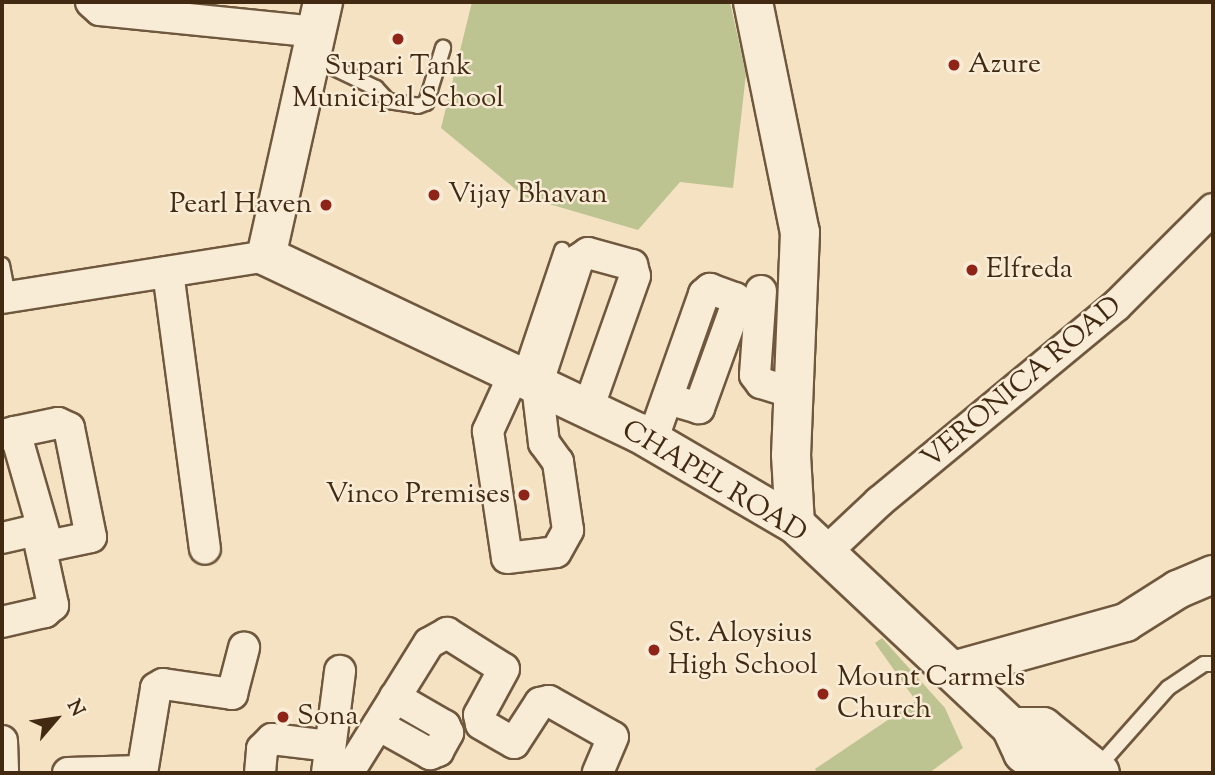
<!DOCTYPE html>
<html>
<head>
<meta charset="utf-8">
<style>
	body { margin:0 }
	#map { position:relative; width:1215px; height:775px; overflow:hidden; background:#f5e2c2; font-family:"Sorts Mill Goudy",serif }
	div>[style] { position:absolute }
	.green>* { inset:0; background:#bec392 }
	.roads { filter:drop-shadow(2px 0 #6f583e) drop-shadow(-2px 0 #6f583e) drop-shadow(0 2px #6f583e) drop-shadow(0 -2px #6f583e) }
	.service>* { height:14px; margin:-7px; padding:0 7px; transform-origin:7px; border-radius:7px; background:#f8ecd7 }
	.minor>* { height:30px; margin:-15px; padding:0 15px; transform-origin:15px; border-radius:15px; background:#f8ecd7 }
	.tertiary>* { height:37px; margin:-18.5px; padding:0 18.5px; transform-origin:18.5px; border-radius:18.5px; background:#f8ecd7 }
	.secondary>* { height:38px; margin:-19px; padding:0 19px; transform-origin:19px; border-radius:19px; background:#f8ecd7 }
	.dots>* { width:19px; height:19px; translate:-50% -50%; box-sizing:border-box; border:4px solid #f8ecd7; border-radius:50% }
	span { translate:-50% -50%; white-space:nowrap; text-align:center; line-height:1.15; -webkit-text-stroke:5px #f8ecd7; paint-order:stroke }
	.poi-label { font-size:28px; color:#422a12 }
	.left { translate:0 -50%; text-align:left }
	.right { translate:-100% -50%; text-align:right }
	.street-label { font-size:28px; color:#422a12 }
	.frame { position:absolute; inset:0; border:4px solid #422a12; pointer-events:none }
	.north { position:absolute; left:21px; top:684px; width:70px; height:70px; -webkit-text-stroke:5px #f8ecd7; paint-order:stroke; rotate:61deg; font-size:19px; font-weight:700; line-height:28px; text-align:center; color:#422a12 }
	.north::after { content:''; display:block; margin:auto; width:24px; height:32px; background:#422a12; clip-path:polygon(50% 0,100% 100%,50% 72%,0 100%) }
</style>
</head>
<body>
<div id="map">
	<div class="green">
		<i style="clip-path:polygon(472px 2px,730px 2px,746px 74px,733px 188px,680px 182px,638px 230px,525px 197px,441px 128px)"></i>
		<i style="clip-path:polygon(882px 638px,945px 708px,963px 748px,929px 773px,817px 773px,815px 769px,916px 701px,875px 643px)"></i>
	</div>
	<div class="roads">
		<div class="service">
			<i style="left:313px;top:58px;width:70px;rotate:25.5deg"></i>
			<i style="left:376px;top:88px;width:18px;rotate:47deg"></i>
			<i style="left:388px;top:101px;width:30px;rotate:9deg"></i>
			<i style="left:418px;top:106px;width:9px;rotate:-21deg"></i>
			<i style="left:426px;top:103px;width:58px;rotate:-72.8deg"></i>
			<i style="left:2px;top:265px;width:32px;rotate:79deg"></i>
			<i style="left:520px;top:375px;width:132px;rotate:-71.4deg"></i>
			<i style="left:1097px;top:768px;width:107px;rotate:-48.4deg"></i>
			<i style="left:1168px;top:688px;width:43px;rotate:-33.7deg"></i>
			<i style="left:1204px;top:664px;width:9px"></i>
		</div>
		<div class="minor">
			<i style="left:91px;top:2px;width:12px;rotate:42deg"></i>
			<i style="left:100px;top:10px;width:217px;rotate:5.8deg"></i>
			<i style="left:168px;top:272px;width:279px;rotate:82.4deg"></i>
			<i style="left:761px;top:291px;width:84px;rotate:94.1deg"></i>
			<i style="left:755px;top:375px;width:10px;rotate:53deg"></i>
			<i style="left:761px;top:383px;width:37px;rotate:17deg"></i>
			<i style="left:2px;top:298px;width:267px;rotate:-9deg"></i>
			<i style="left:514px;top:374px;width:63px;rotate:114.5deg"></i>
			<i style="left:488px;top:431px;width:128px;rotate:81.5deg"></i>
			<i style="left:507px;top:558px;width:49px;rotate:-7deg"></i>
			<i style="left:556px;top:552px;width:25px;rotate:-61deg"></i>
			<i style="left:568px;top:530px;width:69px;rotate:-98.4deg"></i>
			<i style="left:558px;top:462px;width:24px;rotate:-126deg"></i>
			<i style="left:544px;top:443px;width:58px;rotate:-96.9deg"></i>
			<i style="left:537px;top:385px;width:132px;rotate:-71.8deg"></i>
			<i style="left:578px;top:260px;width:12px;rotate:-35deg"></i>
			<i style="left:588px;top:253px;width:46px;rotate:15.3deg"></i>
			<i style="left:632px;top:265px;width:11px;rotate:75deg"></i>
			<i style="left:635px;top:276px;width:141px;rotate:109.5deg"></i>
			<i style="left:2px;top:435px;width:13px;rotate:-13deg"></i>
			<i style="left:15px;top:432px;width:44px;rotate:-11.8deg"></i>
			<i style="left:58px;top:423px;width:12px;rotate:24deg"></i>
			<i style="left:69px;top:428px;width:111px;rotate:78.6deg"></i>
			<i style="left:91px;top:537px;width:44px;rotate:168.2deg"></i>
			<i style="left:48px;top:546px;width:119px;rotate:-106.1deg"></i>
			<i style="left:652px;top:441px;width:156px;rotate:-70.5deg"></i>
			<i style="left:704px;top:294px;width:8px;rotate:-40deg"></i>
			<i style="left:710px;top:289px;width:27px;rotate:20deg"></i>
			<i style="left:735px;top:298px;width:5px;rotate:68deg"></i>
			<i style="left:737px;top:303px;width:112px;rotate:109.9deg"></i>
			<i style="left:699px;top:408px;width:33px;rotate:-164deg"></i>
			<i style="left:2px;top:538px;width:27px;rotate:-13deg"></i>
			<i style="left:28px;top:532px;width:11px;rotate:22deg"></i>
			<i style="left:38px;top:536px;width:71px;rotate:77.7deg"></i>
			<i style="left:53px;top:605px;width:11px;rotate:139deg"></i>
			<i style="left:45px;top:612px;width:44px;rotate:166.9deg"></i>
			<i style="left:826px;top:552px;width:73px;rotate:-43.3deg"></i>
			<i style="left:879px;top:502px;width:308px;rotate:-39.6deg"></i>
			<i style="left:1116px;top:306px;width:137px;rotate:-45deg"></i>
			<i style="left:378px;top:725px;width:60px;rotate:29.1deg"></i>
			<i style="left:430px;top:754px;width:9px;rotate:-21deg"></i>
			<i style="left:438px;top:751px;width:21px;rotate:-61deg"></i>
			<i style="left:448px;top:733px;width:8px;rotate:-113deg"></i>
			<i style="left:445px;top:726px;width:58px;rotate:-149.9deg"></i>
			<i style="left:2px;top:741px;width:32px;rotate:88deg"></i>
			<i style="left:68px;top:773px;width:73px;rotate:-1.6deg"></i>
			<i style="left:142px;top:773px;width:86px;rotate:-80.6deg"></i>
			<i style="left:156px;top:688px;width:8px;rotate:-30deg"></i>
			<i style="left:163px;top:684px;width:70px;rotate:8.2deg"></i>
			<i style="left:232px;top:694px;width:48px;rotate:-75.4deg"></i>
			<i style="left:260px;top:773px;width:24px;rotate:-85deg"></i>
			<i style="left:262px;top:749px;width:14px;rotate:-45deg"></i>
			<i style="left:272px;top:739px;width:57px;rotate:7deg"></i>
			<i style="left:327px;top:773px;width:103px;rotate:-82.7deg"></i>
			<i style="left:348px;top:773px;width:153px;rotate:-58.1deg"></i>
			<i style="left:429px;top:643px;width:21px;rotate:-29deg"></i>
			<i style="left:447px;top:633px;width:67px;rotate:32.3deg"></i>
			<i style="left:504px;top:669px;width:52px;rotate:118.5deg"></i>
			<i style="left:479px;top:715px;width:9px;rotate:77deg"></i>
			<i style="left:481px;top:724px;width:38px;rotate:30deg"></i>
			<i style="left:514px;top:743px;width:48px;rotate:-57deg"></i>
			<i style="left:540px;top:703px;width:9px;rotate:-13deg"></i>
			<i style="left:549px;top:701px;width:73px;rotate:29.4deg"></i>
			<i style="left:613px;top:737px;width:39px;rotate:113deg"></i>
		</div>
		<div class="tertiary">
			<i style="left:952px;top:670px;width:180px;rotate:-15.5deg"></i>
			<i style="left:1125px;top:622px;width:62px;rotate:-32.4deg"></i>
			<i style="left:1177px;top:589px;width:39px;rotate:-23deg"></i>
		</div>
		<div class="secondary">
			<i style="left:323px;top:2px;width:260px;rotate:102.6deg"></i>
			<i style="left:266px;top:256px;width:413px;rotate:25.4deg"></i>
			<i style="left:639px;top:433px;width:181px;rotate:30.3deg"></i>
			<i style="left:795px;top:524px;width:296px;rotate:43.2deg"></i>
			<i style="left:1011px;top:727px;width:29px;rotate:65deg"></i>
			<i style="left:1023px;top:753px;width:33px;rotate:38deg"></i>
			<i style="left:753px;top:2px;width:235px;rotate:78.5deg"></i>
			<i style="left:800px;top:232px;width:223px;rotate:92.3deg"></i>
			<i style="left:791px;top:455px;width:69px;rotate:86.7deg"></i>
			<i style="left:1011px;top:727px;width:32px"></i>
			<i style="left:1043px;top:727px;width:73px;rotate:38.9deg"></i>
		</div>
	</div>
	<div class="dots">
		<i style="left:398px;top:39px;background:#8f2418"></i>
		<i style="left:954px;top:65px;background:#8f2418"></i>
		<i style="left:434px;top:195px;background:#8f2418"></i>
		<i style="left:326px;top:205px;background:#8f2418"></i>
		<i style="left:972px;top:270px;background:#8f2418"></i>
		<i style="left:524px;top:495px;background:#8f2418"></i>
		<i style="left:654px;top:650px;background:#8f2418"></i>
		<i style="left:823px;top:694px;background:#8f2418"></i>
		<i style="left:283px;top:717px;background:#8f2418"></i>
	</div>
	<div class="poi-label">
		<span class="left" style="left:968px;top:65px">Azure</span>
		<span style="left:398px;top:83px">Supari Tank<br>Municipal School</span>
		<span class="left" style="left:448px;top:195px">Vijay Bhavan</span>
		<span class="right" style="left:312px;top:205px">Pearl Haven</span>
		<span class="left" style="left:986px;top:270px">Elfreda</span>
		<span class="right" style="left:510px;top:495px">Vinco Premises</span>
		<span class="left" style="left:668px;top:650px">St. Aloysius<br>High School</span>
		<span class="left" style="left:837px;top:694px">Mount Carmels<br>Church</span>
		<span class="left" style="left:297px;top:717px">Sona</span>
	</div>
	<div class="street-label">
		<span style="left:1022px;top:383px;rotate:-40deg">VERONICA ROAD</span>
		<span style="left:714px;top:482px;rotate:31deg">CHAPEL ROAD</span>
	</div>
	<div class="frame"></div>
	<div class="north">N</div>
</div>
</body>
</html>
